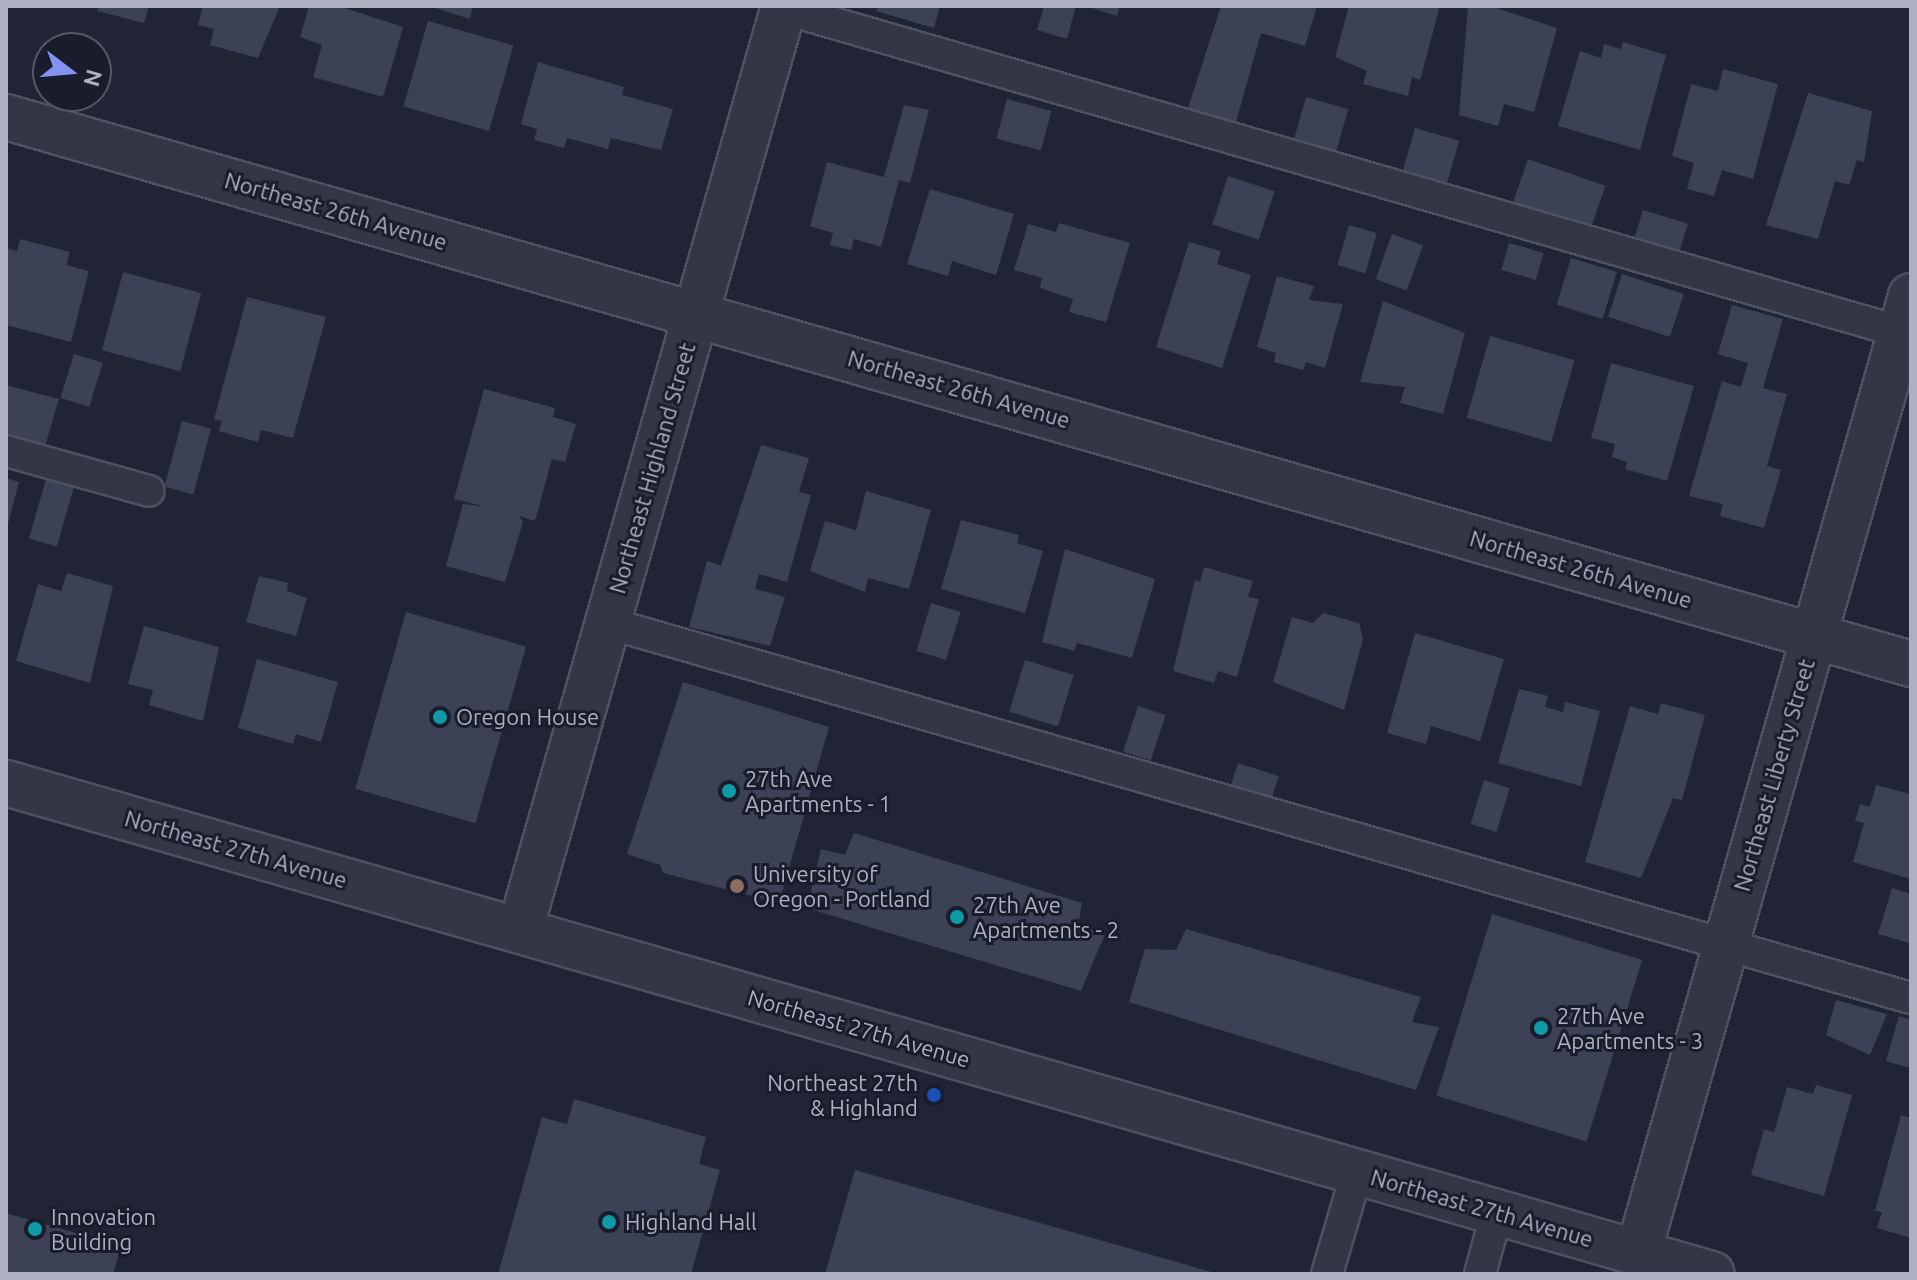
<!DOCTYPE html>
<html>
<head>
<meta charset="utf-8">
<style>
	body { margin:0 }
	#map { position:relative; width:1917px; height:1280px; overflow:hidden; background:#202435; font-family:Ubuntu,sans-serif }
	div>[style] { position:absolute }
	.building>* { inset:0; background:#3c4155; transform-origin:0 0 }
	.roads { filter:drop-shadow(2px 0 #4e5160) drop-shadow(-2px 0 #4e5160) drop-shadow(0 2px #4e5160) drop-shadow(0 -2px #4e5160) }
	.lane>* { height:30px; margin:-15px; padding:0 15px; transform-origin:15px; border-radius:15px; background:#343646 }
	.street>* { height:44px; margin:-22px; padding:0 22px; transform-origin:22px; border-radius:22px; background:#343646 }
	.dots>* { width:22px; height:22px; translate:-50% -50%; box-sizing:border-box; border:4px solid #191c2a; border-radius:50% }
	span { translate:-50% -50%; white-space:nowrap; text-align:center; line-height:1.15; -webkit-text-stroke:6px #191c2a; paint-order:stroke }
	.street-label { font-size:22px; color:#aeb0c2 }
	.poi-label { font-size:22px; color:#aeb0c2 }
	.left { translate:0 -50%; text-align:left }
	.right { translate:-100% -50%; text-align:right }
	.frame { position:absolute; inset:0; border:8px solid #aeb0c2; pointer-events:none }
	.north { position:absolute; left:32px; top:32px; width:80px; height:80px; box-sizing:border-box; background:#191c2a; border:2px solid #555767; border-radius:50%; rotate:106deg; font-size:22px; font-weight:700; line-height:32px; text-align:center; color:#aeb0c2 }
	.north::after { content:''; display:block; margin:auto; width:28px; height:36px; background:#8493f1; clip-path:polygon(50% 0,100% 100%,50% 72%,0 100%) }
</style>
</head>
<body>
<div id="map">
	<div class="building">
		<i style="clip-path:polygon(99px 6px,149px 6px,144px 23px,97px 11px)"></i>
		<i style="clip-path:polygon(203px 6px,280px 6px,258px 58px,210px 45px,214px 29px,198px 25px)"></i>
		<i style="clip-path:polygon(309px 6px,339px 6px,403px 27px,383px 97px,313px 77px,322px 45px,300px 37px)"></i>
		<i style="clip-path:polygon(429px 6px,473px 6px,470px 19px)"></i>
		<i style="clip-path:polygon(878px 6px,940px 6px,934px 28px,876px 11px)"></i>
		<i style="clip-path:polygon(1044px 6px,1076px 6px,1067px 39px,1037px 30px)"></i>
		<i style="clip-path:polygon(1086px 6px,1120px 6px,1117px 16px)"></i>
		<i style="clip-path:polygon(1221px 6px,1317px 6px,1305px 46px,1261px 33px,1236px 122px,1188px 108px)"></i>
		<i style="clip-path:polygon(1349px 6px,1440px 6px,1420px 80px,1412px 77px,1408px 96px,1363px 84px,1367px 71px,1335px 57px)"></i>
		<i style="clip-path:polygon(1468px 6px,1491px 6px,1557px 28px,1534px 112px,1504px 104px,1498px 126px,1459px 115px)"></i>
		<i style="left:428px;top:21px;width:89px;height:89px;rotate:16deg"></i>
		<i style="clip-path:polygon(1623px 42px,1666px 55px,1640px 150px,1558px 126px,1580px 51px,1601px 58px,1604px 44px,1621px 49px)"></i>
		<i style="clip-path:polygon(538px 62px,624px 87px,622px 95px,673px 109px,661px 150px,611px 138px,608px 149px,567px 138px,564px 148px,534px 140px,537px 129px,521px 124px)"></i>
		<i style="clip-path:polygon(1723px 69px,1778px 84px,1753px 179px,1722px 170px,1714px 196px,1687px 189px,1694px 163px,1672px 156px,1691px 84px,1718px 91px)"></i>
		<i style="clip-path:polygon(1808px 93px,1872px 111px,1864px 162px,1857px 160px,1849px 185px,1835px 181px,1818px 239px,1766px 225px)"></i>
		<i style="left:1306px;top:97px;width:44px;height:48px;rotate:16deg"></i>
		<i style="left:1007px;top:99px;width:46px;height:41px;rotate:15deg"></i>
		<i style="clip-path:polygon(904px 105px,929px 110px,910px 183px,899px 180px,881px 247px,854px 239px,851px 250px,830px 245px,833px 233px,810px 226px,827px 162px,884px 177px)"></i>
		<i style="left:1415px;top:128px;width:46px;height:49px;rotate:16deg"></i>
		<i style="left:1528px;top:159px;width:82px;height:49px;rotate:19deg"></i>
		<i style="left:1228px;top:176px;width:49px;height:51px;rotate:18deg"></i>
		<i style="clip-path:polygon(930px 189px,1014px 214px,996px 275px,952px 261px,948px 276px,907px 264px)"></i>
		<i style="left:1643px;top:210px;width:47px;height:28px;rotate:17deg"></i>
		<i style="clip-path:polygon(1059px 223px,1130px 243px,1106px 322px,1069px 312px,1073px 299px,1040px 288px,1042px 278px,1014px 270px,1028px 224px,1056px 232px)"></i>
		<i style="left:1349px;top:225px;width:29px;height:42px;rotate:16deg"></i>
		<i style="left:1392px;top:234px;width:33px;height:48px;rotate:20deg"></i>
		<i style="clip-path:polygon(20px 239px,70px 252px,66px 265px,89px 271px,71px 342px,6px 325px,6px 248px,17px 251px)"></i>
		<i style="clip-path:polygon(1189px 242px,1221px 251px,1217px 264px,1251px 275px,1222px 368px,1156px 347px)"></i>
		<i style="left:1509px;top:243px;width:36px;height:28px;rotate:16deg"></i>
		<i style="left:1571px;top:258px;width:48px;height:49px;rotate:17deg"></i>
		<i style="left:123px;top:272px;width:81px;height:81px;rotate:15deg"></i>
		<i style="left:1622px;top:274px;width:65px;height:45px;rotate:18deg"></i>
		<i style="clip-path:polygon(1277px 276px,1314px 286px,1309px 300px,1343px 304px,1325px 368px,1306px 362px,1303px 370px,1274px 362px,1276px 353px,1257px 347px)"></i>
		<i style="clip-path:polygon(247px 297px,326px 317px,293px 438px,261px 430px,258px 442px,219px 431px,222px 421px,214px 419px)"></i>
		<i style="clip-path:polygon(1383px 301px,1465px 333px,1443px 414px,1400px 403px,1405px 387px,1360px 382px)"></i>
		<i style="clip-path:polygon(1732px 305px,1783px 319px,1763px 388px,1787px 394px,1767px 466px,1781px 470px,1764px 528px,1720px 516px,1723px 504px,1689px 496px,1722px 381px,1741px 387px,1748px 363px,1718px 354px)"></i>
		<i style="left:1490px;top:336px;width:88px;height:85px;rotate:16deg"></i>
		<i style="left:74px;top:354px;width:30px;height:46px;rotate:17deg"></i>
		<i style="clip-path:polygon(1611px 363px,1694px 386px,1667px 481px,1625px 469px,1627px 462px,1612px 457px,1615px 444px,1591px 438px)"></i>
		<i style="clip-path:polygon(6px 385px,59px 399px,45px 446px,6px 436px)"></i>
		<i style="clip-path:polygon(484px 389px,555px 408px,553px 417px,576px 424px,565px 462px,552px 459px,535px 521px,519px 516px,523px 522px,505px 582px,446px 566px,463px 504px,483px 506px,454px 499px)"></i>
		<i style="left:182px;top:421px;width:30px;height:68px;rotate:15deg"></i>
		<i style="clip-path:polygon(761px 445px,809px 458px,799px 492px,811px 495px,787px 582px,759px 574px,755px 589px,785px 597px,770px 646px,689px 627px,707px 561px,721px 566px)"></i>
		<i style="clip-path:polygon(6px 478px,19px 482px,7px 528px,6px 528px)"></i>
		<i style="left:46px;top:479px;width:29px;height:62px;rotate:16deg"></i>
		<i style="clip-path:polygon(866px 491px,931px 510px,909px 589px,868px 578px,865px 592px,810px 571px,825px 521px,856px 530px)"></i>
		<i style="clip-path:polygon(961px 520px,1019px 535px,1017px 543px,1043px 551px,1025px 613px,941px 589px)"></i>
		<i style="clip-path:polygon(1065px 549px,1155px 579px,1132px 658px,1077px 643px,1074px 651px,1042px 642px)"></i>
		<i style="clip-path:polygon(1204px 567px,1253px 581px,1248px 597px,1259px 599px,1237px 677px,1218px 671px,1214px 683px,1173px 671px,1195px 580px,1200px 582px)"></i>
		<i style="clip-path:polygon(67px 573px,113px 586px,90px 683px,16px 661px,38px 584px,61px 591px)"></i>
		<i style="clip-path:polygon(259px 576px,288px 583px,287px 591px,307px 598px,296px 636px,246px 622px)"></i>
		<i style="left:931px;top:603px;width:31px;height:50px;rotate:17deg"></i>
		<i style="left:406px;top:612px;width:125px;height:184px;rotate:16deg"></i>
		<i style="clip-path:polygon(1323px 613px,1359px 623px,1363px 639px,1344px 710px,1273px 682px,1292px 617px,1313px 623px)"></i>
		<i style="clip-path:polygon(144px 626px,219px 647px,203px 721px,149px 705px,153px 690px,128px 684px)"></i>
		<i style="clip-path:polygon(1415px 633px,1504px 659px,1480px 741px,1431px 726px,1426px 744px,1387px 733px)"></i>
		<i style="clip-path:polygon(257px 659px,338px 682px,321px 742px,296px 734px,293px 744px,238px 728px)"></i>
		<i style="left:1025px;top:660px;width:51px;height:54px;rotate:17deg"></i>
		<i style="clip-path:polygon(683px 682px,829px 727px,779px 903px,663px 873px,660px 865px,627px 854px)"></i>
		<i style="clip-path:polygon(1519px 689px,1548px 696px,1545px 707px,1563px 712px,1565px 702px,1600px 711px,1581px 786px,1498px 763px)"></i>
		<i style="clip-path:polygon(1661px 703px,1705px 715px,1682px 800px,1673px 798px,1641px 878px,1585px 862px,1630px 706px,1658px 714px)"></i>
		<i style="left:1138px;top:706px;width:29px;height:48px;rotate:18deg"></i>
		<i style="left:1238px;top:763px;width:43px;height:29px;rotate:18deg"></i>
		<i style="left:1484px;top:780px;width:27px;height:46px;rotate:17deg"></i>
		<i style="clip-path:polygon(1876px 785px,1911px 794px,1911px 879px,1853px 862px,1864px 823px,1855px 821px,1860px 804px,1870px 807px)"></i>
		<i style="clip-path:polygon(854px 833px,1082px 903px,1078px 926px,1105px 934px,1081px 991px,807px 908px,821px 849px,845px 855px)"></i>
		<i style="clip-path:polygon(1892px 888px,1911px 894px,1909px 943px,1878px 934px)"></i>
		<i style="left:1492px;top:914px;width:157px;height:190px;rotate:17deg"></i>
		<i style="clip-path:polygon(1186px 929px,1421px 997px,1412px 1022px,1439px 1027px,1416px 1090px,1129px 1002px,1145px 949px,1176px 950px)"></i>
		<i style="clip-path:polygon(1836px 1000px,1887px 1014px,1870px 1055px,1826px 1035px)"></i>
		<i style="clip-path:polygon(1899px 1016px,1911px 1020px,1911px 1068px,1886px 1061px)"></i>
		<i style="clip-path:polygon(1816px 1085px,1852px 1095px,1824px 1196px,1751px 1175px,1764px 1129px,1774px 1132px,1787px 1087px,1813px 1094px)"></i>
		<i style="clip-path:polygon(574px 1099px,706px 1137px,699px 1164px,720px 1170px,691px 1274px,498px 1274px,542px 1117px,567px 1124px)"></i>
		<i style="clip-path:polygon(1901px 1115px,1911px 1118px,1911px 1238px,1877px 1228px,1882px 1212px,1875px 1211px)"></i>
		<i style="clip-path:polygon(855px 1170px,1215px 1273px,1214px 1274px,825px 1274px)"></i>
		<i style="clip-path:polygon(6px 1213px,121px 1246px,113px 1274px,6px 1274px)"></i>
	</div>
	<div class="roads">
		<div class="lane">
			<i style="left:775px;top:6px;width:1183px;rotate:16.15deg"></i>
			<i style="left:6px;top:451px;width:148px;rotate:15.6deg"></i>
			<i style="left:608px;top:623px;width:1356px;rotate:16.06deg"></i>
			<i style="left:1327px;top:1274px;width:106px;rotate:-73.6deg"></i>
			<i style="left:1480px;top:1274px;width:64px;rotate:-74.7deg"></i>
		</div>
		<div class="street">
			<i style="left:6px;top:117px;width:1982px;rotate:16.02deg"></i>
			<i style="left:6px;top:783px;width:1775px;rotate:16.06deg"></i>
			<i style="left:520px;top:930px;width:961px;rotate:-74.05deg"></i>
			<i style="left:1638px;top:1253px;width:995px;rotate:-74.08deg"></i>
		</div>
	</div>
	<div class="dots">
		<i style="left:440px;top:717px;background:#0f9aa8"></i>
		<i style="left:729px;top:791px;background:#0f9aa8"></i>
		<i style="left:737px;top:886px;background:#8d6e63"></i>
		<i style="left:957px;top:917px;background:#0f9aa8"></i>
		<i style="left:1541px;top:1028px;background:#0f9aa8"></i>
		<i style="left:934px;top:1095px;background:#1a4fb4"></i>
		<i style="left:609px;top:1222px;background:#0f9aa8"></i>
		<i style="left:35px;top:1229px;background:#0f9aa8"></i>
	</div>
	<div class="street-label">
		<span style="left:336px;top:211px;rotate:16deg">Northeast 26th Avenue</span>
		<span style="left:959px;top:389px;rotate:16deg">Northeast 26th Avenue</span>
		<span style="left:652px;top:468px;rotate:-74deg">Northeast Highland Street</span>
		<span style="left:1581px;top:569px;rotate:16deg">Northeast 26th Avenue</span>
		<span style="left:1774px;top:775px;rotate:-74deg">Northeast Liberty Street</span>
		<span style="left:236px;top:849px;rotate:16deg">Northeast 27th Avenue</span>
		<span style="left:859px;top:1028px;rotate:16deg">Northeast 27th Avenue</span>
		<span style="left:1482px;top:1208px;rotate:16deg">Northeast 27th Avenue</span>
	</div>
	<div class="poi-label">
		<span class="left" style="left:456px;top:717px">Oregon House</span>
		<span class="left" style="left:745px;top:791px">27th Ave<br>Apartments - 1</span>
		<span class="left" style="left:753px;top:886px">University of<br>Oregon - Portland</span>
		<span class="left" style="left:973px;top:917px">27th Ave<br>Apartments - 2</span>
		<span class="left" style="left:1557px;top:1028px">27th Ave<br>Apartments - 3</span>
		<span class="right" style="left:918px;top:1095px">Northeast 27th<br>&amp; Highland</span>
		<span class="left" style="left:51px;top:1229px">Innovation<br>Building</span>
		<span class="left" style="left:625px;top:1222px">Highland Hall</span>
	</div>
	<div class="frame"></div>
	<div class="north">N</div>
</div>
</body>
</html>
